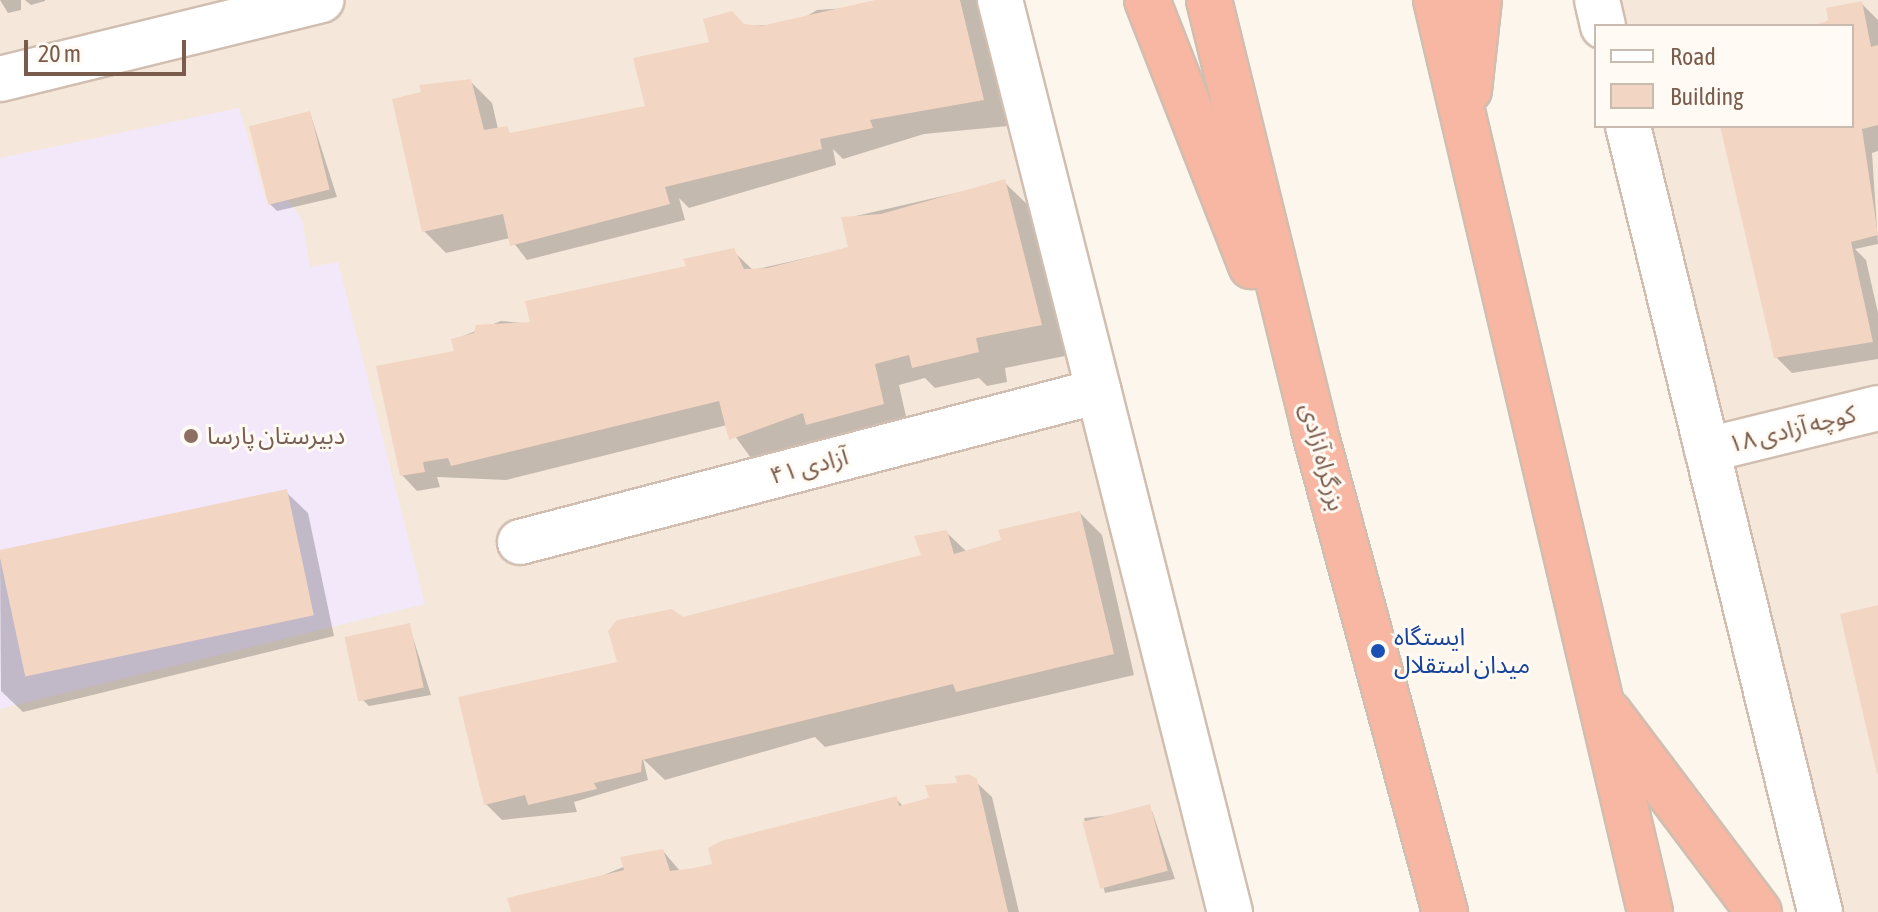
<!DOCTYPE html>
<html>
<head>
<meta charset="utf-8">
<style>
	body { margin:0 }
	#map { position:relative; width:1878px; height:912px; overflow:hidden; background:#fdf6ec; font-family:"Asap Condensed","Noto Sans Arabic",sans-serif }
	div>[style] { position:absolute }
	.residential>* { inset:0; background:#f5e8da }
	.education>* { inset:0; background:#f3e8fa }
	.shadow>* { inset:0; background:#0003 }
	.building>* { inset:0; background:#f3d5c3; transform-origin:0 0 }
	.roads { filter:drop-shadow(2px 0 #d1beb0) drop-shadow(-2px 0 #d1beb0) drop-shadow(0 2px #d1beb0) drop-shadow(0 -2px #d1beb0) }
	.minor>* { height:44px; margin:-22px; padding:0 22px; transform-origin:22px; border-radius:22px; background:#fff }
	.highway>* { height:44px; margin:-22px; padding:0 22px; transform-origin:22px; border-radius:22px; background:#f7b7a3 }
	.dots>* { width:22px; height:22px; translate:-50% -50%; box-sizing:border-box; border:4px solid #fffaf3; border-radius:50% }
	span { translate:-50% -50%; white-space:nowrap; text-align:center; line-height:1.15; -webkit-text-stroke:6px #fffaf3; paint-order:stroke }
	.street-label { font-size:24px; color:#7a5c4d }
	.education-label { font-size:24px; color:#785e54 }
	.left { translate:0 -50%; text-align:left }
	.transit-label { font-size:24px; color:#164399 }
	.legend { position:absolute; left:1594px; top:24px; width:260px; height:104px; box-sizing:border-box; background:#fffaf3; border:2px solid #cabbb1; margin:0; padding:10px 14px; list-style:none; font-size:24px; color:#7a5c4d }
	.legend li { display:flex; align-items:center; gap:16px; height:40px }
	.legend b { width:40px; border:2px solid #cabbb1 }
	.scale { position:absolute; left:24px; top:40px; width:162px; height:36px; box-sizing:border-box; border:4px solid #7a5c4d; border-top:0; padding-left:10px; font-size:24px; line-height:28px; white-space:nowrap; color:#7a5c4d; -webkit-text-stroke:6px #fffaf3; paint-order:stroke }
</style>
</head>
<body>
<div id="map">
	<div class="residential">
		<i style="clip-path:polygon(0 0,992px 0,1225px 912px,0 912px)"></i>
		<i style="clip-path:polygon(1600px 0,1878px 0,1878px 912px,1826px 912px,1631px 126px,1852px 126px,1852px 26px,1606px 26px)"></i>
	</div>
	<div class="education">
		<i style="clip-path:polygon(239px 108px,267px 203px,287px 199px,302px 219px,310px 267px,338px 262px,425px 604px,0 709px,0 158px)"></i>
	</div>
	<div class="shadow">
		<i style="clip-path:polygon(0 0,21px 0,21px 10px,8px 13px)"></i>
		<i style="clip-path:polygon(25px 0,45px 0,45px 1px,31px 5px)"></i>
		<i style="clip-path:polygon(877px 0,978px 0,1008px 126px,924px 134px,843px 159px,833px 149px,836px 165px,689px 208px,679px 198px,685px 220px,527px 260px,510px 238px,446px 253px,424px 231px,470px 81px,492px 103px,498px 129px,513px 135px,647px 107px,711px 44px,745px 26px,794px 24px,817px 10px,878px 6px)"></i>
		<i style="clip-path:polygon(1861px 3px,1878px 20px,1878px 151px,1872px 153px,1878px 244px,1855px 249px,1866px 260px,1878px 313px,1878px 359px,1792px 373px,1776px 357px,1722px 126px,1852px 126px,1852px 26px,1818px 26px)"></i>
		<i style="clip-path:polygon(310px 113px,337px 197px,277px 211px,269px 203px)"></i>
		<i style="clip-path:polygon(1004px 182px,1034px 211px,1070px 355px,1005px 368px,1007px 382px,987px 386px,979px 378px,935px 388px,925px 378px,899px 385px,909px 430px,834px 450px,824px 440px,756px 465px,727px 425px,506px 480px,437px 477px,440px 487px,417px 491px,402px 475px,458px 358px,453px 340px,501px 321px,533px 324px,733px 251px,753px 270px,850px 248px,843px 219px)"></i>
		<i style="clip-path:polygon(286px 492px,308px 513px,334px 636px,23px 712px,1px 691px,0 559px)"></i>
		<i style="clip-path:polygon(1080px 513px,1102px 535px,1134px 675px,825px 747px,815px 737px,665px 780px,643px 759px,648px 780px,574px 802px,577px 812px,502px 820px,486px 804px,618px 663px,681px 618px,922px 557px,946px 532px,967px 552px)"></i>
		<i style="clip-path:polygon(409px 625px,431px 695px,369px 706px,361px 698px)"></i>
		<i style="clip-path:polygon(975px 781px,992px 797px,1019px 912px,512px 912px,663px 851px,680px 871px,714px 865px,722px 843px,896px 799px,904px 807px)"></i>
		<i style="clip-path:polygon(1152px 811px,1175px 879px,1105px 893px,1084px 818px)"></i>
	</div>
	<div class="building">
		<i style="clip-path:polygon(875px 0,960px 0,984px 100px,870px 120px,873px 128px,820px 139px,822px 149px,665px 187px,670px 204px,510px 246px,503px 214px,422px 232px,392px 99px,421px 92px,419px 85px,471px 79px,484px 130px,507px 126px,510px 133px,645px 106px,633px 58px,709px 42px,703px 19px,732px 11px,744px 24px,761px 26px)"></i>
		<i style="clip-path:polygon(1862px 1px,1871px 47px,1878px 45px,1878px 125px,1862px 129px,1878px 235px,1851px 242px,1873px 342px,1774px 358px,1720px 126px,1852px 126px,1852px 26px,1814px 25px,1828px 21px,1826px 8px)"></i>
		<i style="left:310px;top:111px;width:81px;height:63px;rotate:76deg"></i>
		<i style="clip-path:polygon(1005px 179px,1042px 325px,976px 338px,979px 352px,912px 368px,909px 355px,875px 364px,884px 404px,806px 425px,803px 413px,729px 440px,719px 401px,451px 466px,448px 458px,423px 462px,425px 472px,400px 476px,376px 366px,454px 351px,451px 339px,474px 333px,476px 325px,530px 322px,525px 301px,686px 266px,683px 259px,734px 248px,744px 269px,768px 268px,848px 247px,841px 217px,881px 214px)"></i>
		<i style="left:287px;top:489px;width:129px;height:295px;rotate:78deg"></i>
		<i style="clip-path:polygon(1080px 511px,1114px 654px,956px 692px,953px 684px,642px 760px,641px 772px,594px 783px,597px 789px,528px 805px,525px 795px,484px 805px,458px 697px,617px 662px,608px 631px,617px 620px,672px 609px,683px 617px,921px 555px,914px 536px,947px 530px,954px 554px,1001px 540px,998px 530px)"></i>
		<i style="clip-path:polygon(1878px 605px,1878px 774px,1877px 774px,1840px 614px)"></i>
		<i style="left:410px;top:623px;width:66px;height:67px;rotate:78deg"></i>
		<i style="clip-path:polygon(969px 774px,977px 779px,1008px 912px,511px 912px,507px 898px,624px 870px,620px 857px,663px 849px,670px 871px,694px 868px,712px 864px,708px 848px,721px 841px,897px 796px,899px 806px,929px 798px,925px 785px,957px 783px,955px 776px)"></i>
		<i style="left:1150px;top:804px;width:69px;height:70px;rotate:75deg"></i>
	</div>
	<div class="roads">
		<div class="minor">
			<i style="left:1000px;top:0;width:941px;rotate:75.85deg"></i>
			<i style="left:1597px;top:0;width:27px;rotate:77deg"></i>
			<i style="left:0;top:79px;width:331px;rotate:-13.8deg"></i>
			<i style="left:1628px;top:126px;width:809px;rotate:76.27deg"></i>
			<i style="left:1707px;top:450px;width:176px;rotate:-13.8deg"></i>
			<i style="left:520px;top:542px;width:598px;rotate:-14.62deg"></i>
		</div>
		<div class="highway">
			<i style="left:1147px;top:0;width:286px;rotate:68.6deg"></i>
			<i style="left:1209px;top:0;width:442px;rotate:76.2deg"></i>
			<i style="left:1314px;top:429px;width:500px;rotate:74.83deg"></i>
			<i style="left:1436px;top:0;width:937px;rotate:76.79deg"></i>
			<i style="left:1469px;top:90px;width:91px;rotate:-83.7deg"></i>
			<i style="left:1609px;top:713px;width:249px;rotate:53deg"></i>
		</div>
	</div>
	<div class="dots">
		<i style="left:191px;top:436px;background:#8d6e63"></i>
		<i style="left:1378px;top:651px;background:#1a4fb4"></i>
	</div>
	<div class="street-label">
		<span style="left:1792px;top:429px;rotate:-14deg">کوچه آزادی ۱۸</span>
		<span style="left:1323px;top:457px;rotate:75deg">بزرگراه آزادی</span>
		<span style="left:809px;top:466px;rotate:-15deg">۴۱ آزادی</span>
	</div>
	<div class="education-label">
		<span class="left" style="left:207px;top:436px">دبیرستان پارسا</span>
	</div>
	<div class="transit-label">
		<span class="left" style="left:1394px;top:651px">ایستگاه<br>میدان استقلال</span>
	</div>
	<ul class="legend">
	<li><b style="height:10px;background:#fff"></b>Road</li>
	<li><b style="height:22px;background:#f3d5c3"></b>Building</li>
	</ul>
	<div class="scale">20 m</div>
</div>
</body>
</html>
